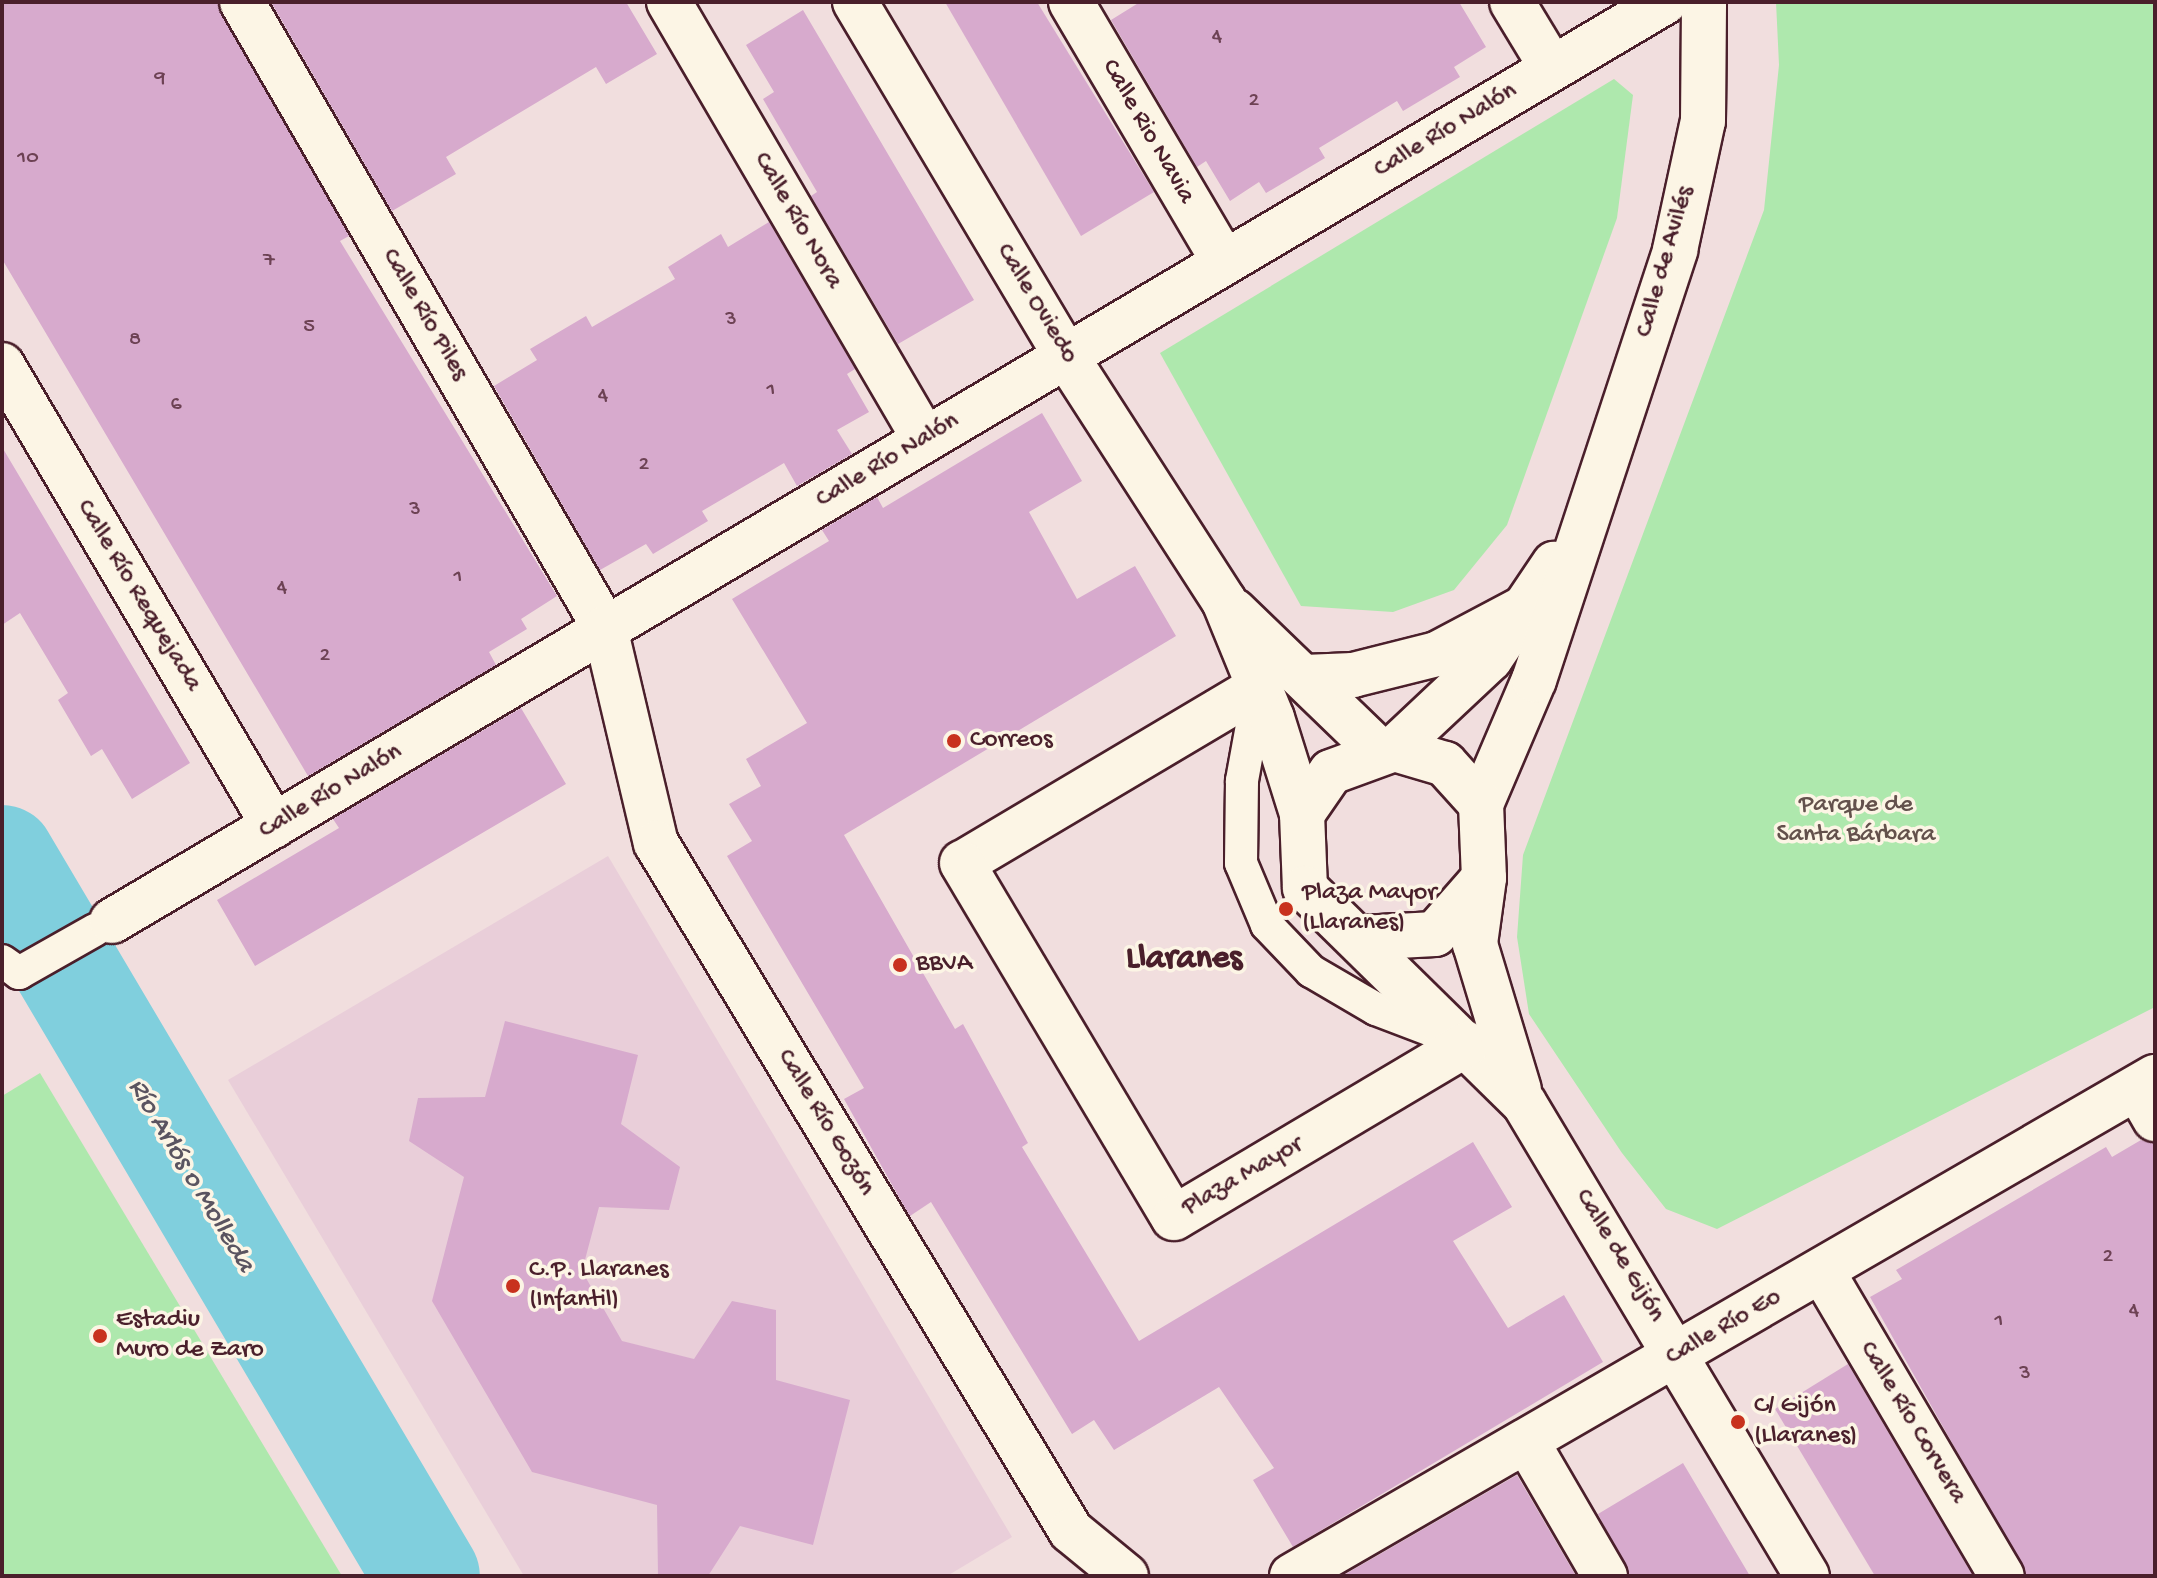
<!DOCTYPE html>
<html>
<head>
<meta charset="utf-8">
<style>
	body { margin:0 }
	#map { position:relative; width:2157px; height:1578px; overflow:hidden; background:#f1dede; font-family:"Gochi Hand",sans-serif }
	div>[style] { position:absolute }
	.built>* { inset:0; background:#e9ced9 }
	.green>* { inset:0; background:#aee8ad }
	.river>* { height:106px; margin:-53px; padding:0 53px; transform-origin:53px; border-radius:53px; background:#80cfdd }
	.building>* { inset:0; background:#d7aacd }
	.roads { filter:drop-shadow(2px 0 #4a1f2b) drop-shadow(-2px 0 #4a1f2b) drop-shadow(0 2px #4a1f2b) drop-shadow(0 -2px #4a1f2b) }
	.lane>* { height:32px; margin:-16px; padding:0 16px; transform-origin:16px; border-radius:16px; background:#fcf5e5 }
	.street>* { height:44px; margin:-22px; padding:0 22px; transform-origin:22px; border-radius:22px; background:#fcf5e5 }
	.dots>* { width:22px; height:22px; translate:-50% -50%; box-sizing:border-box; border:4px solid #fcf5e5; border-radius:50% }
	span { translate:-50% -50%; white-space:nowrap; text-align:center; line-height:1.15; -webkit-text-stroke:7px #fcf5e5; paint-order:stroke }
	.number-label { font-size:22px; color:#6d4254 }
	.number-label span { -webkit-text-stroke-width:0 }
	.street-label { font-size:26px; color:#4a1f2b }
	.poi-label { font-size:26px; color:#4a1f2b }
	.left { translate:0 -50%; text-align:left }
	.park-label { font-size:26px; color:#63514c }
	.water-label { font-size:28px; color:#5a5460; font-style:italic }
	.district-label { font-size:34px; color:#4a1f2b; font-weight:700 }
	.frame { position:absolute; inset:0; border:4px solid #4a1f2b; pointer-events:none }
</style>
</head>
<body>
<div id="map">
	<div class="built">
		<i style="clip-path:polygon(608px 856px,1012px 1537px,947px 1576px,524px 1576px,228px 1080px)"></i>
	</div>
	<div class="green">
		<i style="clip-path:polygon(1776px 2px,2155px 2px,2155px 1007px,1717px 1229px,1666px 1209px,1622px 1153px,1529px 1014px,1517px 937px,1523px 855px,1764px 210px,1779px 65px)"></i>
		<i style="clip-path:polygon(1614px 79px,1633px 95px,1617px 218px,1507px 525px,1454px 590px,1393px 612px,1301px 606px,1160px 353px)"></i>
		<i style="clip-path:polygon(40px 1073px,342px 1576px,2px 1576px,2px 1096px)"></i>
	</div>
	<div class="river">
		<i style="left:2px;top:858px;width:834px;rotate:59.38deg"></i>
	</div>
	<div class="building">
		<i style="clip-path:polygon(2px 2px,217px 2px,349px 236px,340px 241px,557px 596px,521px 619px,527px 629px,489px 652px,496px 665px,308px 776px,2px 259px)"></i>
		<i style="clip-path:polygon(271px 2px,626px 2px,657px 54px,606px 84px,596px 67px,446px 157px,456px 174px,392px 211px)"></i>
		<i style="clip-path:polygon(945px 2px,1037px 2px,1154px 192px,1081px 236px)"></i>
		<i style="clip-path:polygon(1140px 2px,1459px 2px,1486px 47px,1454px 67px,1460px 77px,1403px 111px,1397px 101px,1319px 148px,1325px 158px,1266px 193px,1259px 182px,1230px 201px,1206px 161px,1197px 167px,1111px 20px)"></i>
		<i style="clip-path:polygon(803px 10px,974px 300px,898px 344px,811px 196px,817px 192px,763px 99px,774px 92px,746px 45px)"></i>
		<i style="clip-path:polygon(769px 222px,855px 369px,847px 374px,869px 412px,837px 430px,852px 454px,797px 486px,784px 463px,702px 511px,708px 521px,653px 554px,646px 544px,600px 570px,494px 386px,537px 360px,530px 349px,586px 316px,592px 327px,675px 279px,668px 267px,721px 234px,728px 247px)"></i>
		<i style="clip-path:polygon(1042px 413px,1082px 481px,1029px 512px,1077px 599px,1135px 566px,1176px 636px,844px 835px,955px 1029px,963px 1024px,1028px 1143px,1022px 1147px,1139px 1341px,1473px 1142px,1512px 1207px,1453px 1241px,1508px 1328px,1564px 1295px,1603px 1362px,1293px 1547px,1253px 1480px,1274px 1468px,1219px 1387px,1114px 1450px,1094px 1420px,1072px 1434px,931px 1202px,910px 1216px,905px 1208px,844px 1099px,864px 1088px,727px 856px,752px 841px,729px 804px,761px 786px,746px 759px,807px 723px,732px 599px,829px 541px,822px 530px,877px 497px,883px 508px)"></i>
		<i style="clip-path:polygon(2px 447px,190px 763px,132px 799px,102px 749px,91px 756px,58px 700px,68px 693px,20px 613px,2px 625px)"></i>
		<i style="clip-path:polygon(521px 708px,566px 784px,255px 966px,217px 900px,339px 828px,333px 819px)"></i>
		<i style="clip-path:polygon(505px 1021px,638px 1055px,621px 1124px,680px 1167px,669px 1210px,599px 1207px,582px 1271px,622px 1341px,694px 1359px,732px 1301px,776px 1310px,776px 1380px,850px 1400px,813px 1545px,740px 1526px,708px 1576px,658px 1576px,657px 1505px,532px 1472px,432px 1301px,464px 1177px,409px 1141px,418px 1098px,485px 1097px)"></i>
		<i style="clip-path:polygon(2141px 1140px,2155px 1144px,2155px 1576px,2027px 1576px,1870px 1297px,1902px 1279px,1896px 1270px,2106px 1147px,2112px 1157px)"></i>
		<i style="clip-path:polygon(1848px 1364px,1973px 1576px,1875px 1576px,1775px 1409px)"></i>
		<i style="clip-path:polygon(1683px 1463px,1725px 1534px,1750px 1576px,1630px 1576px,1598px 1514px)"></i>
		<i style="clip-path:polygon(1517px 1475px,1576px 1576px,1342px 1576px)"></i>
	</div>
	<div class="roads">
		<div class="lane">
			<i style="left:1259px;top:687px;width:96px;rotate:100.3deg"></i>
			<i style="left:1242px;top:781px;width:82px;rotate:90.7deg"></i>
			<i style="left:1241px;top:863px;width:67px;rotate:67.2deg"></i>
			<i style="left:1267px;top:925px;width:64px;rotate:46.3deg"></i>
			<i style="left:1311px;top:971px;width:75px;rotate:30.3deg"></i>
			<i style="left:1376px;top:1009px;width:81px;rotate:20.9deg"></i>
			<i style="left:2px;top:961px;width:21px;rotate:35deg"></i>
			<i style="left:19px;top:973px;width:87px;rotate:-29.5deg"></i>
		</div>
		<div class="street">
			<i style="left:242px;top:2px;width:724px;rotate:59.89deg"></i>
			<i style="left:605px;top:628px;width:221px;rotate:76.7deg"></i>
			<i style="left:656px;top:843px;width:803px;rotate:58.9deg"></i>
			<i style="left:1071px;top:1531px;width:71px;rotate:39.3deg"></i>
			<i style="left:669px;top:2px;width:507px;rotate:59.69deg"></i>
			<i style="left:855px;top:2px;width:412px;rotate:59.2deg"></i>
			<i style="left:1066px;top:356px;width:292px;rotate:57.2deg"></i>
			<i style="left:1224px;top:601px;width:126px;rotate:67.7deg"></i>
			<i style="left:1272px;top:718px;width:101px;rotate:72.6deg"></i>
			<i style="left:1302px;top:814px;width:74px;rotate:87.7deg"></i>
			<i style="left:1305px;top:888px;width:307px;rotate:44.5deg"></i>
			<i style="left:1524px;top:1103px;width:551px;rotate:59.11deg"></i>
			<i style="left:1071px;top:2px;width:302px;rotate:59.5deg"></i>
			<i style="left:1512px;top:2px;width:77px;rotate:58.8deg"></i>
			<i style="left:2px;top:365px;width:535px;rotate:59.46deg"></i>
			<i style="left:1234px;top:611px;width:200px;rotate:44deg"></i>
			<i style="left:1305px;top:677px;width:48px;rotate:-2.4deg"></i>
			<i style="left:1353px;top:675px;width:87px;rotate:-14deg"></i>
			<i style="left:1437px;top:654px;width:94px;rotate:-27.9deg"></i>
			<i style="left:1259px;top:687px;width:345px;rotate:149.3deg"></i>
			<i style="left:962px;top:863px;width:413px;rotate:59.2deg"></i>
			<i style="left:1174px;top:1218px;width:341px;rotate:-30.7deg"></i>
			<i style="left:1394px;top:749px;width:132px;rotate:-43.2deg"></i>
			<i style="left:1490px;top:659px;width:115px;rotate:-56deg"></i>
			<i style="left:1481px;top:804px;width:135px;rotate:-66.9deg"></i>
			<i style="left:1534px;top:680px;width:453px;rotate:-71.8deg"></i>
			<i style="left:1675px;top:250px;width:132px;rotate:-77.8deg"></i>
			<i style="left:1703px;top:121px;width:119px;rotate:-89.5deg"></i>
			<i style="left:1302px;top:814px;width:51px;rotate:-55.4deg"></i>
			<i style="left:1331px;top:772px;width:67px;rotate:-20.1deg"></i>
			<i style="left:1394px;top:749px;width:53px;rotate:16.4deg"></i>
			<i style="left:1445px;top:764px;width:54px;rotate:48deg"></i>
			<i style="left:1481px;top:804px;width:74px;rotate:87.7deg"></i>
			<i style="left:1484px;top:878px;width:67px;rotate:97.8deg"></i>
			<i style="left:1475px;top:944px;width:152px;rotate:73.2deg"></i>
			<i style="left:112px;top:921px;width:1805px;rotate:-30.62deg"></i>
			<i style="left:1361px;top:938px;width:74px;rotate:-3.1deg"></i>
			<i style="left:1435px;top:934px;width:74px;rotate:-48.8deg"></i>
			<i style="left:2137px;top:1088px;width:36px;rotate:60deg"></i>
			<i style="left:1822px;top:1271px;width:354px;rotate:59.5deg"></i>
			<i style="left:1527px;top:1442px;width:155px;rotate:59.8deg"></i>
			<i style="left:1292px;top:1576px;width:997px;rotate:-30.04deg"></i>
		</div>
	</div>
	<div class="dots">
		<i style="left:954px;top:741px;background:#c8321e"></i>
		<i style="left:1286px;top:909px;background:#c8321e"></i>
		<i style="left:900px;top:965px;background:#c8321e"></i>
		<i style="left:513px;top:1286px;background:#c8321e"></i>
		<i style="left:100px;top:1336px;background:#c8321e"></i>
		<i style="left:1738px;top:1422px;background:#c8321e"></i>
	</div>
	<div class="number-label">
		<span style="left:1217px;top:38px">4</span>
		<span style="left:160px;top:80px">9</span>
		<span style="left:1254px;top:102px">2</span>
		<span style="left:28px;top:159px">10</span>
		<span style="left:269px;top:262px">7</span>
		<span style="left:731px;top:321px">3</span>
		<span style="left:309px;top:328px">5</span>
		<span style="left:135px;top:341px">8</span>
		<span style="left:771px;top:391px">1</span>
		<span style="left:603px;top:397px">4</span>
		<span style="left:176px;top:406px">6</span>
		<span style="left:644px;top:466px">2</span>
		<span style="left:415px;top:511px">3</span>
		<span style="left:458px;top:578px">1</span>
		<span style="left:282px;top:589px">4</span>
		<span style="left:325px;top:657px">2</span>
		<span style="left:2108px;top:1258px">2</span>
		<span style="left:2134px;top:1312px">4</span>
		<span style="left:1999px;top:1322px">1</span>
		<span style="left:2025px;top:1375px">3</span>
	</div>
	<div class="street-label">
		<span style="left:1446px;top:131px;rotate:-31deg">Calle Río Nalón</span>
		<span style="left:1147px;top:132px;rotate:60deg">Calle Rio Navia</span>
		<span style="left:797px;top:221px;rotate:60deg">Calle Río Nora</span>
		<span style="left:1666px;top:262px;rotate:-74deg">Calle de Avilés</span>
		<span style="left:1036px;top:304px;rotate:59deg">Calle Oviedo</span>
		<span style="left:424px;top:315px;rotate:60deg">Calle Río Piles</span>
		<span style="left:888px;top:461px;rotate:-31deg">Calle Río Nalón</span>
		<span style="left:138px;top:596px;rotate:59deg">Calle Río Requejada</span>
		<span style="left:331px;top:792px;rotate:-31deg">Calle Río Nalón</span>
		<span style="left:825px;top:1123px;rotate:59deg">Calle Río Gozón</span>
		<span style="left:1243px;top:1177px;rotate:-30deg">Plaza Mayor</span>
		<span style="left:1619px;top:1256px;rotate:59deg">Calle de Gijón</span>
		<span style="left:1724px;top:1328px;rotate:-30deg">Calle Río Eo</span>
		<span style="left:1912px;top:1423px;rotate:59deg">Calle Río Corvera</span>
	</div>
	<div class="poi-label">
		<span class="left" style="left:970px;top:741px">Correos</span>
		<span class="left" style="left:1302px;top:909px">Plaza Mayor<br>(Llaranes)</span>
		<span class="left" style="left:916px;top:965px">BBVA</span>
		<span class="left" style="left:529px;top:1286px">C.P. Llaranes<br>(Infantil)</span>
		<span class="left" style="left:116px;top:1336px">Estadiu<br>Muro de Zaro</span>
		<span class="left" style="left:1754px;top:1422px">C/ Gijón<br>(Llaranes)</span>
	</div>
	<div class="park-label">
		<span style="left:1856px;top:821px">Parque de<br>Santa Bárbara</span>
	</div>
	<div class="water-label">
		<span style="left:190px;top:1176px;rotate:59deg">Río Arlós o Molleda</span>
	</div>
	<div class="district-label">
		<span style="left:1184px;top:961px">Llaranes</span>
	</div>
	<div class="frame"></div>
</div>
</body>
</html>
